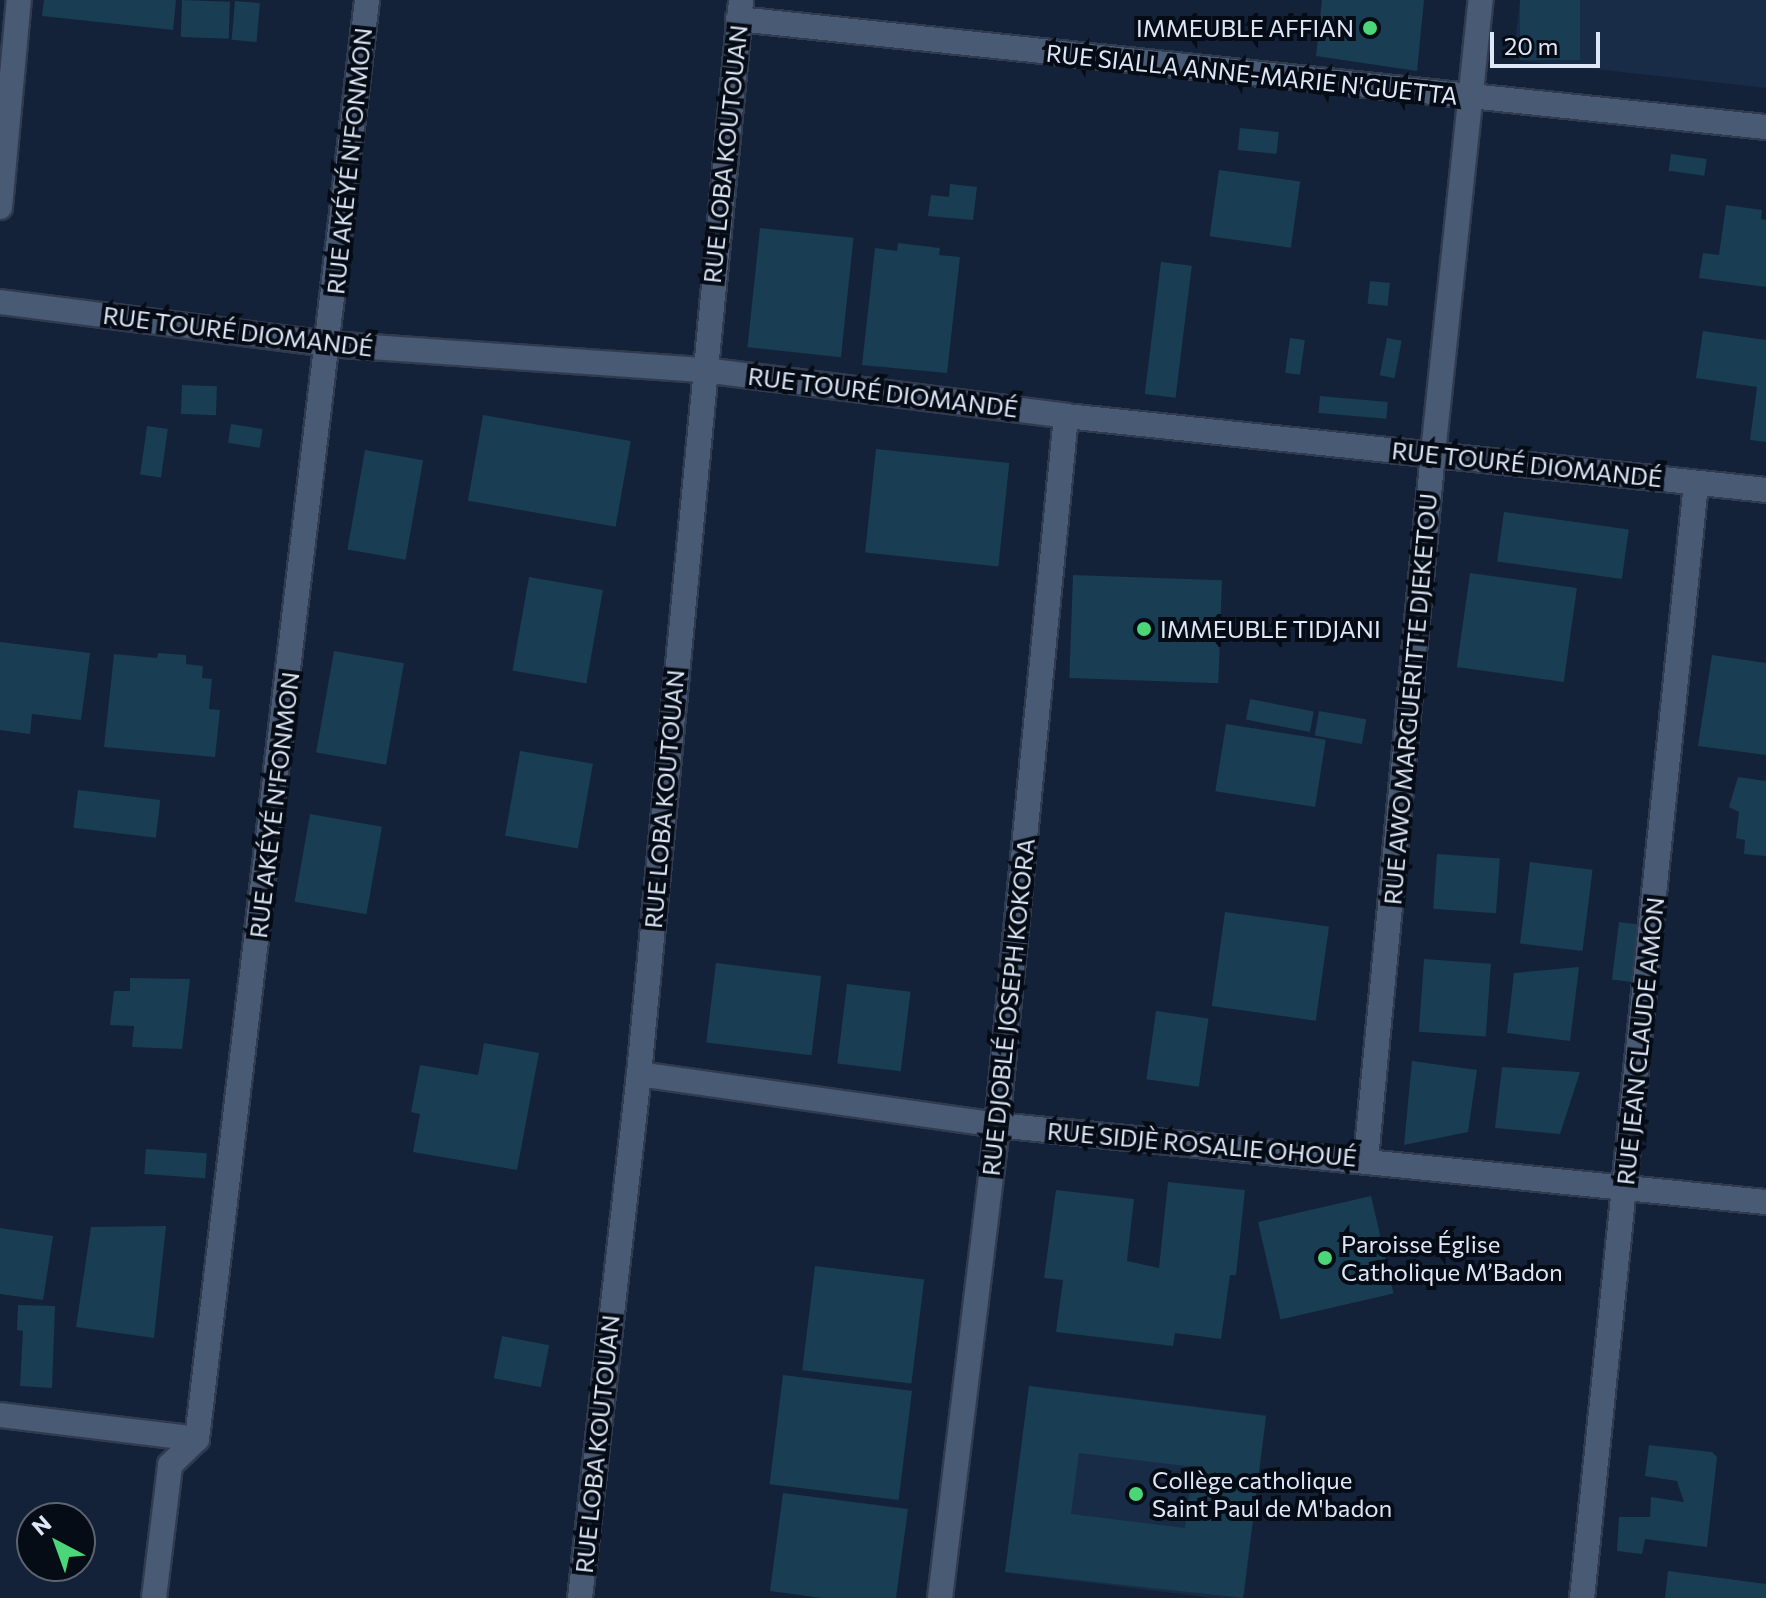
<!DOCTYPE html>
<html>
<head>
<meta charset="utf-8">
<style>
	body { margin:0 }
	#map { position:relative; width:1766px; height:1598px; overflow:hidden; background:#132239; font-family:Commissioner,sans-serif }
	div>[style] { position:absolute }
	.built>* { inset:0; background:#182b47; transform-origin:0 0 }
	.building>* { inset:0; background:#193d52; transform-origin:0 0 }
	.roads { filter:drop-shadow(2px 0 #313b4f) drop-shadow(-2px 0 #313b4f) drop-shadow(0 2px #313b4f) drop-shadow(0 -2px #313b4f) }
	.minor>* { height:24px; margin:-12px; padding:0 12px; transform-origin:12px; border-radius:12px; background:#495a75 }
	.dots>* { width:22px; height:22px; translate:-50% -50%; box-sizing:border-box; border:4px solid #060c15; border-radius:50% }
	span { translate:-50% -50%; white-space:nowrap; text-align:center; line-height:1.15; -webkit-text-stroke:8px #060c15; paint-order:stroke }
	.poi-label { font-size:24px; color:#dde7f7 }
	.right { translate:-100% -50%; text-align:right }
	.left { translate:0 -50%; text-align:left }
	.street-label { font-size:24px; color:#dde7f7 }
	.north { position:absolute; left:16px; top:1502px; width:80px; height:80px; box-sizing:border-box; background:#060c15; border:2px solid #5c646f; border-radius:50%; rotate:319deg; font-size:22px; font-weight:700; line-height:32px; text-align:center; color:#dde7f7 }
	.north::after { content:''; display:block; margin:auto; width:28px; height:36px; background:#4bd677; clip-path:polygon(50% 0,100% 100%,50% 72%,0 100%) }
	.scale { position:absolute; left:1490px; top:32px; width:110px; height:36px; box-sizing:border-box; border:4px solid #dde7f7; border-top:0; padding-left:10px; font-size:24px; line-height:28px; white-space:nowrap; color:#dde7f7; -webkit-text-stroke:6px #060c15; paint-order:stroke }
</style>
</head>
<body>
<div id="map">
	<div class="built">
		<i style="clip-path:polygon(1520px 0,1766px 0,1766px 88px,1513px 60px)"></i>
		<i style="left:1029px;top:1386px;width:239px;height:188px;rotate:7deg"></i>
	</div>
	<div class="building">
		<i style="clip-path:polygon(44px 0,176px 0,173px 30px,42px 16px)"></i>
		<i style="left:182px;top:0;width:48px;height:37px;rotate:2deg"></i>
		<i style="clip-path:polygon(1322px 0,1424px 0,1417px 71px,1316px 56px)"></i>
		<i style="left:1520px;top:0;width:60px;height:60px"></i>
		<i style="left:235px;top:1px;width:25px;height:39px;rotate:5deg"></i>
		<i style="left:1240px;top:128px;width:39px;height:22px;rotate:6deg"></i>
		<i style="left:1671px;top:154px;width:36px;height:17px;rotate:8deg"></i>
		<i style="left:1219px;top:170px;width:82px;height:67px;rotate:8deg"></i>
		<i style="clip-path:polygon(950px 184px,977px 187px,973px 220px,928px 216px,931px 195px,949px 197px)"></i>
		<i style="clip-path:polygon(1726px 205px,1762px 210px,1761px 219px,1766px 220px,1766px 287px,1699px 278px,1703px 253px,1719px 255px)"></i>
		<i style="left:760px;top:228px;width:94px;height:120px;rotate:6deg"></i>
		<i style="clip-path:polygon(898px 243px,940px 248px,939px 255px,960px 257px,947px 373px,862px 365px,875px 248px,897px 251px)"></i>
		<i style="left:1161px;top:262px;width:31px;height:133px;rotate:7deg"></i>
		<i style="left:1370px;top:281px;width:20px;height:23px;rotate:6deg"></i>
		<i style="clip-path:polygon(1703px 331px,1766px 340px,1766px 442px,1750px 440px,1757px 387px,1696px 378px)"></i>
		<i style="left:1290px;top:338px;width:15px;height:35px;rotate:8deg"></i>
		<i style="left:1387px;top:338px;width:15px;height:38px;rotate:11deg"></i>
		<i style="left:182px;top:385px;width:35px;height:29px;rotate:2deg"></i>
		<i style="left:1320px;top:396px;width:68px;height:17px;rotate:5deg"></i>
		<i style="left:483px;top:415px;width:150px;height:87px;rotate:10deg"></i>
		<i style="left:231px;top:424px;width:32px;height:19px;rotate:9deg"></i>
		<i style="left:147px;top:426px;width:21px;height:49px;rotate:8deg"></i>
		<i style="left:876px;top:449px;width:134px;height:104px;rotate:6deg"></i>
		<i style="left:365px;top:450px;width:59px;height:101px;rotate:10deg"></i>
		<i style="left:1504px;top:512px;width:126px;height:50px;rotate:8deg"></i>
		<i style="left:1470px;top:573px;width:108px;height:95px;rotate:8deg"></i>
		<i style="left:1073px;top:575px;width:149px;height:103px;rotate:2deg"></i>
		<i style="left:529px;top:577px;width:75px;height:95px;rotate:10deg"></i>
		<i style="clip-path:polygon(0 642px,90px 653px,81px 720px,32px 714px,30px 734px,0 730px)"></i>
		<i style="left:334px;top:651px;width:71px;height:103px;rotate:10deg"></i>
		<i style="clip-path:polygon(158px 653px,186px 655px,186px 664px,203px 666px,202px 678px,212px 679px,209px 709px,220px 710px,215px 757px,104px 747px,114px 654px,157px 658px)"></i>
		<i style="clip-path:polygon(1712px 655px,1766px 663px,1766px 755px,1698px 746px)"></i>
		<i style="left:1250px;top:699px;width:65px;height:21px;rotate:11deg"></i>
		<i style="left:1319px;top:711px;width:48px;height:25px;rotate:10deg"></i>
		<i style="left:1226px;top:724px;width:101px;height:68px;rotate:9deg"></i>
		<i style="left:520px;top:751px;width:74px;height:86px;rotate:10deg"></i>
		<i style="clip-path:polygon(1738px 777px,1766px 781px,1766px 856px,1744px 854px,1745px 840px,1736px 838px,1739px 812px,1729px 807px)"></i>
		<i style="left:78px;top:790px;width:83px;height:38px;rotate:7deg"></i>
		<i style="left:310px;top:814px;width:73px;height:89px;rotate:10deg"></i>
		<i style="left:1437px;top:854px;width:63px;height:55px;rotate:4deg"></i>
		<i style="left:1530px;top:862px;width:63px;height:82px;rotate:7deg"></i>
		<i style="left:1225px;top:912px;width:105px;height:95px;rotate:8deg"></i>
		<i style="left:1619px;top:922px;width:24px;height:58px;rotate:7deg"></i>
		<i style="left:1424px;top:959px;width:67px;height:73px;rotate:4deg"></i>
		<i style="left:716px;top:963px;width:106px;height:80px;rotate:7deg"></i>
		<i style="clip-path:polygon(1579px 967px,1570px 1041px,1507px 1033px,1514px 973px)"></i>
		<i style="clip-path:polygon(130px 978px,190px 979px,182px 1049px,132px 1047px,134px 1026px,110px 1025px,114px 991px,130px 991px)"></i>
		<i style="left:847px;top:984px;width:64px;height:80px;rotate:7deg"></i>
		<i style="left:1156px;top:1011px;width:53px;height:69px;rotate:8deg"></i>
		<i style="clip-path:polygon(484px 1043px,539px 1053px,517px 1170px,413px 1152px,420px 1114px,411px 1112px,420px 1065px,478px 1075px)"></i>
		<i style="clip-path:polygon(1412px 1061px,1477px 1070px,1468px 1132px,1404px 1145px)"></i>
		<i style="clip-path:polygon(1502px 1067px,1580px 1072px,1560px 1134px,1495px 1128px)"></i>
		<i style="left:146px;top:1149px;width:61px;height:25px;rotate:4deg"></i>
		<i style="clip-path:polygon(1168px 1182px,1245px 1190px,1236px 1275px,1230px 1275px,1221px 1339px,1175px 1333px,1173px 1346px,1056px 1332px,1063px 1280px,1044px 1278px,1056px 1190px,1134px 1199px,1127px 1261px,1159px 1268px)"></i>
		<i style="left:1371px;top:1196px;width:100px;height:116px;rotate:77deg"></i>
		<i style="clip-path:polygon(166px 1226px,154px 1338px,76px 1327px,91px 1227px)"></i>
		<i style="clip-path:polygon(0 1228px,53px 1236px,43px 1300px,0 1294px)"></i>
		<i style="left:815px;top:1266px;width:110px;height:105px;rotate:7deg"></i>
		<i style="clip-path:polygon(18px 1305px,55px 1306px,52px 1388px,20px 1386px,23px 1331px,17px 1330px)"></i>
		<i style="left:502px;top:1336px;width:48px;height:43px;rotate:11deg"></i>
		<i style="left:783px;top:1375px;width:130px;height:110px;rotate:7deg"></i>
		<i style="clip-path:polygon(evenodd,1029px 1386px,1266px 1416px,1243px 1598px,1005px 1572px,1029px 1386px,1079px 1453px,1193px 1467px,1185px 1528px,1071px 1514px,1079px 1453px)"></i>
		<i style="clip-path:polygon(1649px 1445px,1712px 1452px,1717px 1457px,1707px 1547px,1645px 1539px,1642px 1554px,1617px 1551px,1619px 1517px,1650px 1517px,1651px 1497px,1684px 1502px,1677px 1481px,1645px 1476px)"></i>
		<i style="clip-path:polygon(783px 1493px,908px 1509px,896px 1598px,822px 1598px,770px 1591px)"></i>
		<i style="clip-path:polygon(1668px 1571px,1766px 1584px,1766px 1598px,1665px 1598px)"></i>
	</div>
	<div class="roads">
		<div class="minor">
			<i style="left:738px;top:19px;width:1034px;rotate:6deg"></i>
			<i style="left:0;top:207px;width:208px;rotate:-84.8deg"></i>
			<i style="left:0;top:302px;width:332px;rotate:7.3deg"></i>
			<i style="left:329px;top:344px;width:376px;rotate:4deg"></i>
			<i style="left:704px;top:370px;width:365px;rotate:7.2deg"></i>
			<i style="left:1066px;top:416px;width:704px;rotate:6.03deg"></i>
			<i style="left:639px;top:1074px;width:362px;rotate:8.1deg"></i>
			<i style="left:997px;top:1125px;width:773px;rotate:5.72deg"></i>
			<i style="left:1366px;top:1159px;width:709px;rotate:-84.58deg"></i>
			<i style="left:1433px;top:453px;width:456px;rotate:-84deg"></i>
			<i style="left:0;top:1415px;width:198px;rotate:6.9deg"></i>
			<i style="left:154px;top:1598px;width:134px;rotate:-83.1deg"></i>
			<i style="left:170px;top:1465px;width:37px;rotate:-44deg"></i>
			<i style="left:197px;top:1439px;width:1449px;rotate:-83.26deg"></i>
			<i style="left:580px;top:1598px;width:527px;rotate:-83.58deg"></i>
			<i style="left:639px;top:1074px;width:1079px;rotate:-84.57deg"></i>
			<i style="left:940px;top:1598px;width:476px;rotate:-83.1deg"></i>
			<i style="left:997px;top:1125px;width:712px;rotate:-84.44deg"></i>
			<i style="left:1582px;top:1598px;width:1121px;rotate:-84.16deg"></i>
		</div>
	</div>
	<div class="dots">
		<i style="left:1370px;top:28px;background:#4bd677"></i>
		<i style="left:1144px;top:629px;background:#4bd677"></i>
		<i style="left:1325px;top:1258px;background:#4bd677"></i>
		<i style="left:1136px;top:1494px;background:#4bd677"></i>
	</div>
	<div class="poi-label">
		<span class="right" style="left:1354px;top:28px">IMMEUBLE AFFIAN</span>
		<span class="left" style="left:1160px;top:629px">IMMEUBLE TIDJANI</span>
		<span class="left" style="left:1341px;top:1258px">Paroisse Église<br>Catholique M’Badon</span>
		<span class="left" style="left:1152px;top:1494px">Collège catholique<br>Saint Paul de M'badon</span>
	</div>
	<div class="street-label">
		<span style="left:1252px;top:74px;rotate:6deg">RUE SIALLA ANNE-MARIE N'GUETTA</span>
		<span style="left:725px;top:154px;rotate:-84deg">RUE LOBA KOUTOUAN</span>
		<span style="left:349px;top:161px;rotate:-84deg">RUE AKÉYÉ N'FONMON</span>
		<span style="left:238px;top:331px;rotate:7deg">RUE TOURÉ DIOMANDÉ</span>
		<span style="left:883px;top:392px;rotate:7deg">RUE TOURÉ DIOMANDÉ</span>
		<span style="left:1527px;top:464px;rotate:6deg">RUE TOURÉ DIOMANDÉ</span>
		<span style="left:1410px;top:699px;rotate:-85deg">RUE AWO MARGUERITTE DJEKETOU</span>
		<span style="left:664px;top:799px;rotate:-85deg">RUE LOBA KOUTOUAN</span>
		<span style="left:274px;top:805px;rotate:-83deg">RUE AKÉYÉ N'FONMON</span>
		<span style="left:1008px;top:1007px;rotate:-84deg">RUE DJOBLÉ JOSEPH KOKORA</span>
		<span style="left:1640px;top:1041px;rotate:-84deg">RUE JEAN CLAUDE AMON</span>
		<span style="left:1202px;top:1144px;rotate:5deg">RUE SIDJÈ ROSALIE OHOUÉ</span>
		<span style="left:597px;top:1444px;rotate:-84deg">RUE LOBA KOUTOUAN</span>
	</div>
	<div class="north">N</div>
	<div class="scale">20 m</div>
</div>
</body>
</html>
